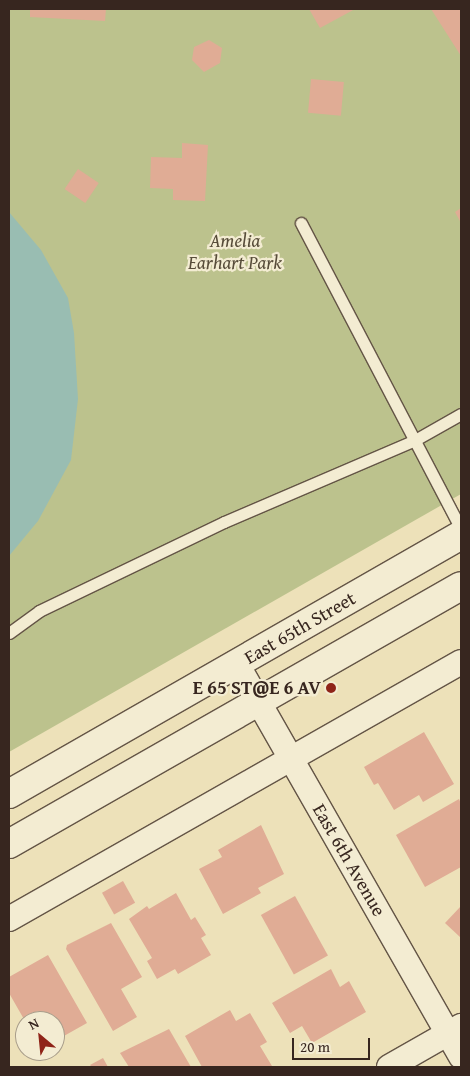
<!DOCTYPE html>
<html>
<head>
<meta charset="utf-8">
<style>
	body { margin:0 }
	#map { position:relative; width:470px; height:1076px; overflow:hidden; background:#ede1b9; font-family:"Gentium Book Plus",serif }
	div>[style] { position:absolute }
	.green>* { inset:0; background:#bcc28d }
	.water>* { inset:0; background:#99bdb2 }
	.building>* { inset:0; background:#e0ac95; transform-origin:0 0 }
	.roads { filter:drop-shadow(1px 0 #645546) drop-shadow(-1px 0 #645546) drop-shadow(0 1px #645546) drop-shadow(0 -1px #645546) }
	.service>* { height:11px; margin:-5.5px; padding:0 5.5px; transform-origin:5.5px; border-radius:5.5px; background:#f3ecd2 }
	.minor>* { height:24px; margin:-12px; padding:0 12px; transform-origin:12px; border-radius:12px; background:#f3ecd2 }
	.secondary>* { height:28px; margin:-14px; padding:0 14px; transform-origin:14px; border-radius:14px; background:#f3ecd2 }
	.dots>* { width:14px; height:14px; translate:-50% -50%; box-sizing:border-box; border:2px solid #f3ecd2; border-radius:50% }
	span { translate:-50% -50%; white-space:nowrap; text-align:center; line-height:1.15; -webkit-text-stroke:4.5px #f3ecd2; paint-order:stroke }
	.park-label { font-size:19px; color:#584d3a; font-style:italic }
	.street-label { font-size:19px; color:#37261f }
	.poi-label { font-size:19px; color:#37261f; font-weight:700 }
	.right { translate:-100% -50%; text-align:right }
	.frame { position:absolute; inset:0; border:10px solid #37261f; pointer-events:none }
	.north { position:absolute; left:15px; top:1011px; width:50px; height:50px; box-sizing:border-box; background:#f3ecd2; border:1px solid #a89d8a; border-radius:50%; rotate:332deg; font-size:14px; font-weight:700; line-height:20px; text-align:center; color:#37261f }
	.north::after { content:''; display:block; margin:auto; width:18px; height:22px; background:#8f2418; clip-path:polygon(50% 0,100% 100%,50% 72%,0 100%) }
	.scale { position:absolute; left:292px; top:1038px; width:78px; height:22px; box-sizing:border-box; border:2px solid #37261f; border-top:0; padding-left:6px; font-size:15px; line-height:18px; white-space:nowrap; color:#37261f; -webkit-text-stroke:4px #f3ecd2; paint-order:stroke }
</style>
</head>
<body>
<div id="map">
	<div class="green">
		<i style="clip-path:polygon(9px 9px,461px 9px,461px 494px,9px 752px)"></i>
	</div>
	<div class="water">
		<i style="clip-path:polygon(9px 212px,41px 250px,68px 298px,74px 333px,78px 399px,71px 460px,38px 521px,9px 556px)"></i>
	</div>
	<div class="building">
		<i style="clip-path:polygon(30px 9px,106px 9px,105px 21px,30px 17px)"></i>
		<i style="clip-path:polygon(309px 9px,355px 9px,320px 28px)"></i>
		<i style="clip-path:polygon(431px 9px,461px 9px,461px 56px)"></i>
		<i style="clip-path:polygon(209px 40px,222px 48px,220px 63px,204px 72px,192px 60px,194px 47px)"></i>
		<i style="left:311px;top:79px;width:33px;height:34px;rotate:5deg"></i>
		<i style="clip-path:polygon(182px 143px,208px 145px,205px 201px,173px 200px,173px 189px,150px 188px,151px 157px,182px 158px)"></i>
		<i style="left:78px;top:169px;width:25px;height:24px;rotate:34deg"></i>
		<i style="clip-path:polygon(461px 208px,461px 223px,455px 212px)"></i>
		<i style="clip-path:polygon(424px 732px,454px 784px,423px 802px,419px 795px,394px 810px,378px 783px,374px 785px,364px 767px)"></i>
		<i style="clip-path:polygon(459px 799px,461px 804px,461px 867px,425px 887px,396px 835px)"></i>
		<i style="clip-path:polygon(261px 825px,284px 874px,258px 888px,261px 893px,223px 914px,199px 869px,222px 857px,218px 850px)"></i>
		<i style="left:123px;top:881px;width:25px;height:24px;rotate:61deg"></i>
		<i style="clip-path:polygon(176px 893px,191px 920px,195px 917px,206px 935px,201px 938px,211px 955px,178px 974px,175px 969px,157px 979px,147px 961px,152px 958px,129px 919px,147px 906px,149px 909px)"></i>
		<i style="left:295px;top:896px;width:68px;height:39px;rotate:61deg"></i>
		<i style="clip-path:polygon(461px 906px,461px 938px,445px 923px)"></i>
		<i style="clip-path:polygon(111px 923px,142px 977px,121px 989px,137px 1017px,113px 1031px,66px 949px,67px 945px)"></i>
		<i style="clip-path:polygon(48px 955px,87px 1023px,55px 1041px,55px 1021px,25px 1021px,9px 993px,9px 977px)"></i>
		<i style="clip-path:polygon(331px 969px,340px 987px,349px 981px,366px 1012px,312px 1043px,302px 1026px,290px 1033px,272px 1003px)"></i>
		<i style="clip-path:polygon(230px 1010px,236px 1021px,250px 1013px,267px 1042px,260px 1046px,272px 1066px,202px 1067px,185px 1036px)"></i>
		<i style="clip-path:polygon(169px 1029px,191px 1067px,129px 1067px,120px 1053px)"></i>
		<i style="clip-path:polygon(103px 1058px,108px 1067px,92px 1067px,90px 1065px)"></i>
	</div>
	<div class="roads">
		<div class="service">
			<i style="left:301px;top:223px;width:345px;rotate:62.4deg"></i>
			<i style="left:9px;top:633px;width:37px;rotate:-36deg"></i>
			<i style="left:39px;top:611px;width:205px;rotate:-25.7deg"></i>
			<i style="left:224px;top:522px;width:208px;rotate:-23.2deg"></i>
			<i style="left:415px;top:440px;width:53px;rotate:-29.5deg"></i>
		</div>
		<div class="minor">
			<i style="left:237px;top:664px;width:452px;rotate:60.3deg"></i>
			<i style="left:9px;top:919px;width:520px;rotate:-29.62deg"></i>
			<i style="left:389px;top:1067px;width:83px;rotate:-29.7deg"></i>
		</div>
		<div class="secondary">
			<i style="left:9px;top:794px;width:521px;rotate:-29.81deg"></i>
			<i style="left:9px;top:844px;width:520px;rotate:-29.72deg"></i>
		</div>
	</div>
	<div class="dots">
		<i style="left:331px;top:688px;background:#8f2418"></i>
	</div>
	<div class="park-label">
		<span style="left:235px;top:252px">Amelia<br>Earhart Park</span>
	</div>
	<div class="street-label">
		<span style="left:300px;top:628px;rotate:-30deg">East 65th Street</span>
		<span style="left:349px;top:860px;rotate:60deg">East 6th Avenue</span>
	</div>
	<div class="poi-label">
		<span class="right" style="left:321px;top:688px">E 65 ST@E 6 AV</span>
	</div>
	<div class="frame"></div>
	<div class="north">N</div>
	<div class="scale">20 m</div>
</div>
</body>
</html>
